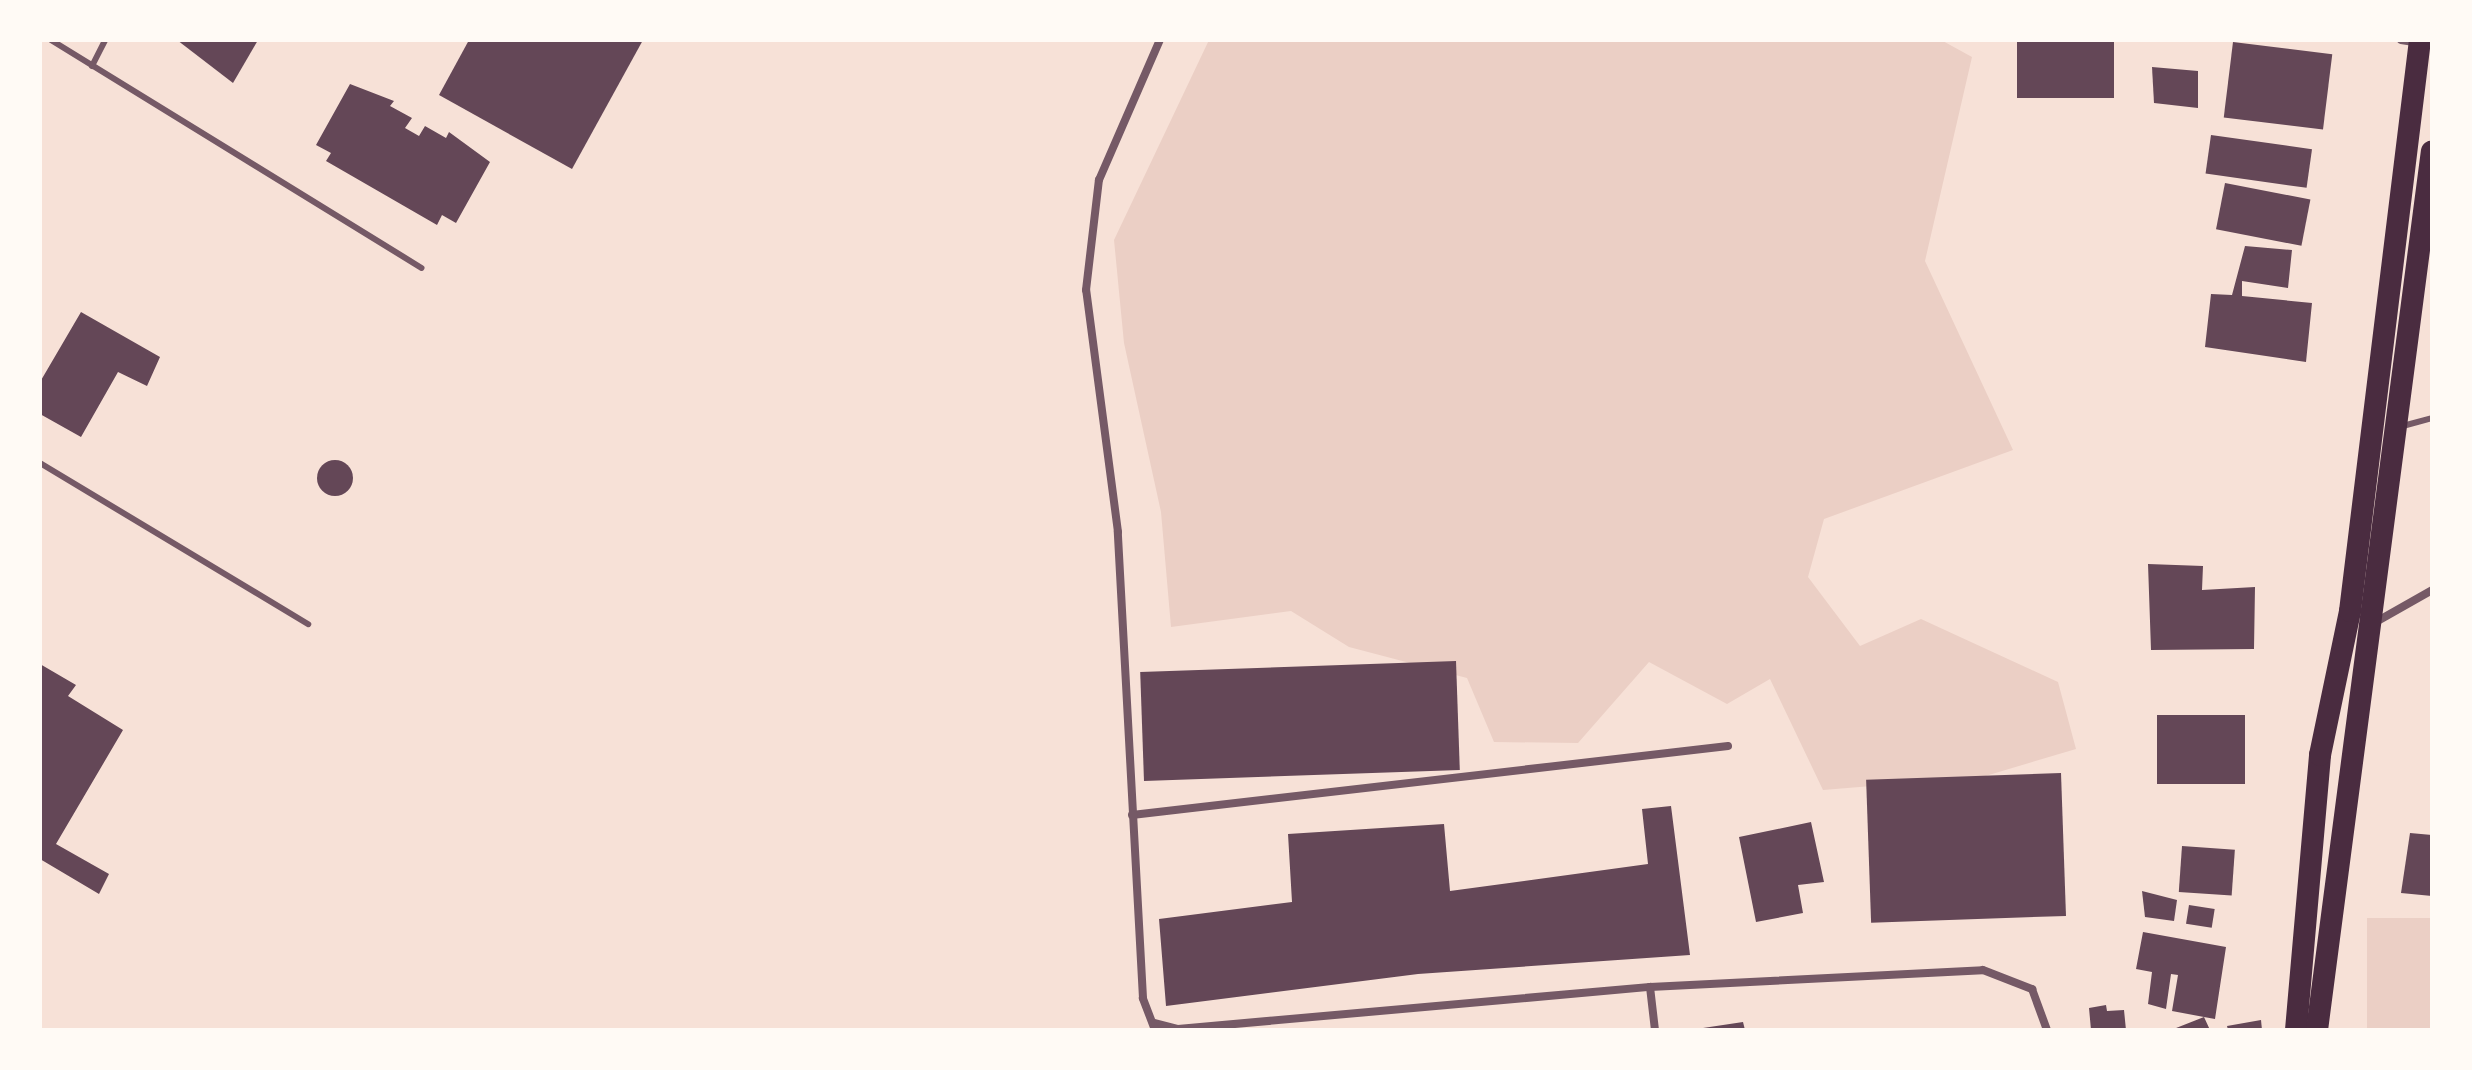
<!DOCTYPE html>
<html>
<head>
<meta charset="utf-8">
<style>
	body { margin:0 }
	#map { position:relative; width:2472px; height:1070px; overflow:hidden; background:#f7e1d7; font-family:Jost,sans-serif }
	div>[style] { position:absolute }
	.green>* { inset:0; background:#ebcfc5; transform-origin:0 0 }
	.building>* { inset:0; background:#644757; transform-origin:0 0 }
	.round { border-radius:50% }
	.service>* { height:6px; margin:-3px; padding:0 3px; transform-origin:3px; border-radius:3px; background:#755966 }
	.minor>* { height:8px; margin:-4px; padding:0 4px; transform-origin:4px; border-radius:4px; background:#755966 }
	.trunk>* { height:22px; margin:-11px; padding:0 11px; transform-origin:11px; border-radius:11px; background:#4a2c40 }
	span { translate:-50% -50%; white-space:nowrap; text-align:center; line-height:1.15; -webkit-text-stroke:8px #fffaf5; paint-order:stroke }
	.frame { position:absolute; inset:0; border:42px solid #fffaf5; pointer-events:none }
</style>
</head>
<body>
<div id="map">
	<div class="green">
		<i style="clip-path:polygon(1209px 40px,1941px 40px,1972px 57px,1925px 261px,2013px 450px,1824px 519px,1808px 577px,1860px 646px,1921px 619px,2058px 682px,2076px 749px,1982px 777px,1823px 790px,1770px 679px,1727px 704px,1649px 662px,1578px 743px,1494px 742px,1467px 678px,1349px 647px,1291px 611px,1171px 627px,1161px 512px,1124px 343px,1114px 240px)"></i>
		<i style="left:2432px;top:918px;width:112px;height:65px;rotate:90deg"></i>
	</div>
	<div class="building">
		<i style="clip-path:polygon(177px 40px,258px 40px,233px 83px)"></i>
		<i style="clip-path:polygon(469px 40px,643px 40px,572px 169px,439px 95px)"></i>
		<i style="left:2017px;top:40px;width:97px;height:58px"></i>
		<i style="left:2233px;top:42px;width:100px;height:76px;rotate:7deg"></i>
		<i style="clip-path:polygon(2152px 67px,2198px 71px,2198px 108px,2154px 103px)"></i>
		<i style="clip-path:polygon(350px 84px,394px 101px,390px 106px,412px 118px,405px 128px,419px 136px,425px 126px,446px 138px,449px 132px,490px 162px,456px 223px,442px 215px,437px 225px,326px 161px,331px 153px,316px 145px)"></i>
		<i style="left:2211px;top:135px;width:102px;height:39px;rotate:8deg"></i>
		<i style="left:2225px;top:183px;width:87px;height:47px;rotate:11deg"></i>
		<i style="clip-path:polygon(2245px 246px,2292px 250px,2288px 288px,2242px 281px,2242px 296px,2312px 303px,2306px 362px,2205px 347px,2211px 294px,2232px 295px)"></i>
		<i style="clip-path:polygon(81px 312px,160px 357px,147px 386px,118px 372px,81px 437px,40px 414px,40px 382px)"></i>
		<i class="round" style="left:317px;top:460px;width:36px;height:36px"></i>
		<i style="clip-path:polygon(2148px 564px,2203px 566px,2202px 590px,2255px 587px,2254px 649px,2151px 650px)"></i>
		<i style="left:1456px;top:661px;width:109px;height:316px;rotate:88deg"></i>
		<i style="clip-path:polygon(40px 664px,76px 685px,68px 696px,123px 730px,56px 844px,109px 874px,99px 894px,40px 859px)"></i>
		<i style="left:2157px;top:715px;width:88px;height:69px"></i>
		<i style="left:2061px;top:773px;width:143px;height:195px;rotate:88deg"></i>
		<i style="clip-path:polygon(1671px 806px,1690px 955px,1418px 974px,1166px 1006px,1159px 919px,1292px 902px,1288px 834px,1444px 824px,1450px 891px,1648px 864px,1642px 809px)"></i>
		<i style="clip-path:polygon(1811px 822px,1824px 882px,1798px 885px,1803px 913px,1756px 922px,1739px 837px)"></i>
		<i style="clip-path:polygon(2410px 833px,2432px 835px,2432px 896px,2401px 893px)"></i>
		<i style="left:2182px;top:846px;width:53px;height:46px;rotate:4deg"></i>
		<i style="clip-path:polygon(2142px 891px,2177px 900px,2174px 921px,2145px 917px)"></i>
		<i style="left:2189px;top:905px;width:26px;height:19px;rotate:9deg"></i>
		<i style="clip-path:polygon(2143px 932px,2226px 947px,2215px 1019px,2204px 1017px,2210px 1030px,2171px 1030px,2204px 1017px,2172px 1011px,2178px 975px,2171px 974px,2166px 1009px,2148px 1004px,2152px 972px,2136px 969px)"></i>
		<i style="clip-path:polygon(2106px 1005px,2107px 1011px,2124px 1010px,2126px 1030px,2091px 1030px,2089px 1008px)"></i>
		<i style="clip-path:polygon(2261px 1020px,2262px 1030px,2228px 1030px,2227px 1026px)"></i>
		<i style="clip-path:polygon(1743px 1022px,1745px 1030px,1704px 1030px,1703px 1028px)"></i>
	</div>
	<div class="service">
		<i style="left:51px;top:40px;width:435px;rotate:31.6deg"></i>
		<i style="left:92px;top:66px;width:29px;rotate:-63deg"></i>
		<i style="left:2399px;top:427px;width:34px;rotate:-15deg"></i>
		<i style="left:40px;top:463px;width:313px;rotate:31deg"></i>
	</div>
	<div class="minor">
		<i style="left:2401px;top:40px;width:18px;rotate:9deg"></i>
		<i style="left:2374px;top:623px;width:67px;rotate:-29.6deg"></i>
		<i style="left:1132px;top:815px;width:600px;rotate:-6.6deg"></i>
		<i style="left:1650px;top:987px;width:43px;rotate:83.4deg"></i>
		<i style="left:1154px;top:1023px;width:25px;rotate:14deg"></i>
		<i style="left:1178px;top:1029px;width:474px;rotate:-5.1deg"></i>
		<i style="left:1650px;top:987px;width:333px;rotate:-2.9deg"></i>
		<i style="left:1983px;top:970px;width:53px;rotate:21.2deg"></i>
		<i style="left:2032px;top:989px;width:44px;rotate:69.9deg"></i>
		<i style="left:1155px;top:1030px;width:34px;rotate:-111deg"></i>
		<i style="left:1143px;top:998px;width:467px;rotate:-93.1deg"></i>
		<i style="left:1118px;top:532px;width:244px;rotate:-97.5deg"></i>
		<i style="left:1086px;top:290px;width:111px;rotate:-83.3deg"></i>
		<i style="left:1099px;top:180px;width:153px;rotate:-66.5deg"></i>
	</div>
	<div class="trunk">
		<i style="left:2296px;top:1030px;width:276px;rotate:-85deg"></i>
		<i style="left:2320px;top:755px;width:147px;rotate:-78.2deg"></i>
		<i style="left:2350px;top:611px;width:575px;rotate:-83.01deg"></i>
		<i style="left:2317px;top:1030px;width:886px;rotate:-82.55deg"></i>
	</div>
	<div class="frame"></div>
</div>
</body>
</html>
